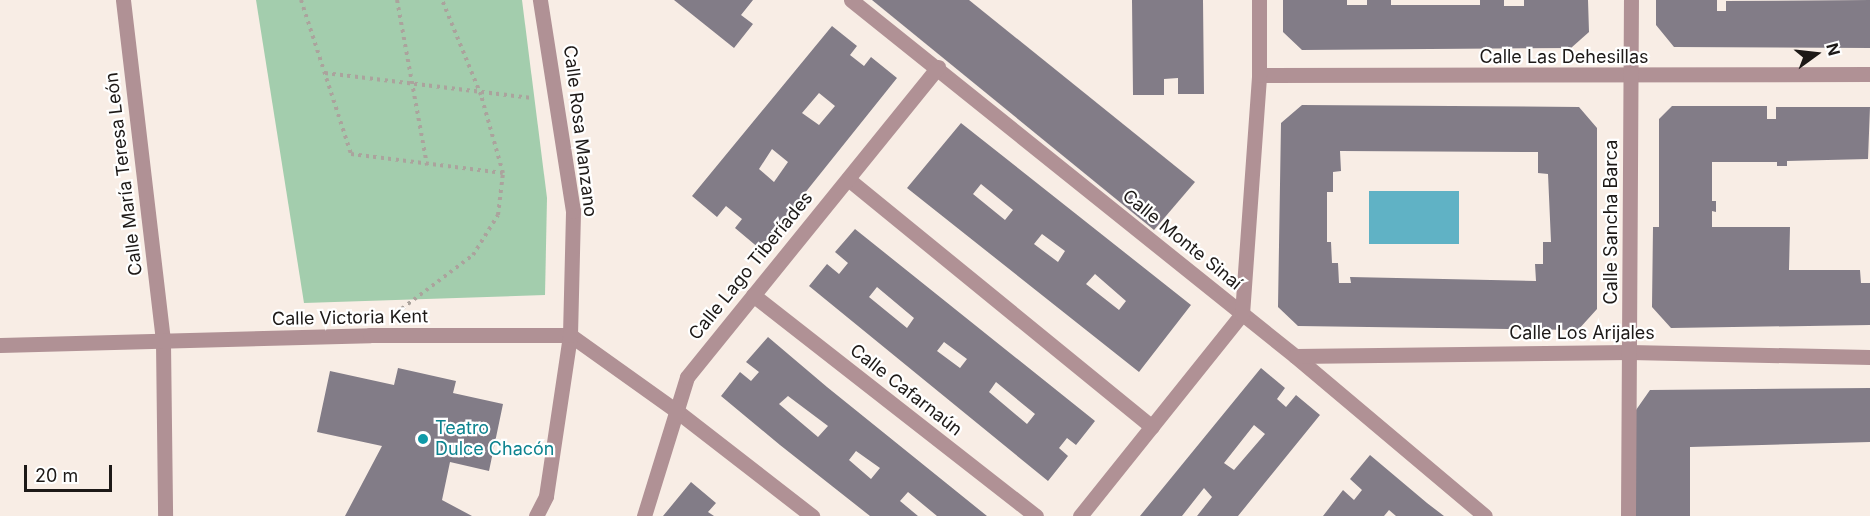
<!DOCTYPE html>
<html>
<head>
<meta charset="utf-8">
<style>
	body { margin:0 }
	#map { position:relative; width:1870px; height:516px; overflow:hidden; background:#f8ede5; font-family:Inter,sans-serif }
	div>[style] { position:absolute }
	.green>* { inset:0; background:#a3cdad }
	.water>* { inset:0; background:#60b2c5; transform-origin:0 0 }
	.building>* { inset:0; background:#827c87 }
	.path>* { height:4px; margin-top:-2px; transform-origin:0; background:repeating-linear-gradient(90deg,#aba39d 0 3px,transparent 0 7.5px) }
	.minor>* { height:15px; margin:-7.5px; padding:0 7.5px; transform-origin:7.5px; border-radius:7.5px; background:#b09195 }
	.dots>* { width:16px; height:16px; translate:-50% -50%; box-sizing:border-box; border:3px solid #fff; border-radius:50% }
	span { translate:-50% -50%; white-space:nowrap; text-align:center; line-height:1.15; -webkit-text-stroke:4.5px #fff; paint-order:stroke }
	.street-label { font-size:18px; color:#1d1917 }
	.culture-label { font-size:18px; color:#0d838f }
	.left { translate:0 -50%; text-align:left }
	.north { position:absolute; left:1786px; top:24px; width:60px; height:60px; -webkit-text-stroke:4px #fff; paint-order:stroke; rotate:75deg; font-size:16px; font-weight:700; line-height:24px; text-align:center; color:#1d1917 }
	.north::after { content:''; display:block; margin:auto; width:21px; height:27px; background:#1d1917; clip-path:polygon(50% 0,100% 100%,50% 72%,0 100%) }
	.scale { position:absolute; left:24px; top:465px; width:88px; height:27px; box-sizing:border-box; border:3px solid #1d1917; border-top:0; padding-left:8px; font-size:18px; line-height:21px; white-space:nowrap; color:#1d1917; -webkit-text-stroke:4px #fff; paint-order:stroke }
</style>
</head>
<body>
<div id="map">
	<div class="green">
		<i style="clip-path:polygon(256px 0,522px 0,547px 198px,545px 295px,304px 303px)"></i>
	</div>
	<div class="water">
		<i style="left:1459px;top:191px;width:53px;height:90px;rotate:90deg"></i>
	</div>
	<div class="building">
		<i style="clip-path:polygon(674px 0,753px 0,741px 15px,753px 24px,734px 48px)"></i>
		<i style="clip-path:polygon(872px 0,969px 0,1195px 182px,1154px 230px)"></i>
		<i style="clip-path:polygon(1132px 0,1203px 0,1204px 94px,1178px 94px,1178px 78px,1164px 79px,1164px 95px,1133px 95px)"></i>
		<i style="clip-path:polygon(1283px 0,1347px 0,1347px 5px,1367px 5px,1367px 0,1391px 0,1391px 5px,1480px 5px,1480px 0,1504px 0,1504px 6px,1524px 6px,1524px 0,1588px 0,1589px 32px,1571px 48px,1302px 50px,1283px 32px)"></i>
		<i style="clip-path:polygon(1656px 0,1717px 0,1717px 11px,1726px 11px,1726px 1px,1870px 0,1870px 48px,1674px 47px,1656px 25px)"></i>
		<i style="clip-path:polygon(evenodd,832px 26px,857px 46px,850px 55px,864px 66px,871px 57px,897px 78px,760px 249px,735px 228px,742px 219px,726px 206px,717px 217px,692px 196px,832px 26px,819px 93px,835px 106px,819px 125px,802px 113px,819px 93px,832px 26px,772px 149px,788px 162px,774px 182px,759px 169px,772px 149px)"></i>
		<i style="clip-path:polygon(evenodd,1302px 105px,1579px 107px,1597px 128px,1597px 309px,1578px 330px,1298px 326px,1278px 307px,1281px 123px,1302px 105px,1340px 151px,1538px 152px,1538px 173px,1548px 174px,1551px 242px,1543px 242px,1543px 264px,1535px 264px,1536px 281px,1350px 277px,1351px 283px,1339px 283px,1338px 263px,1332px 263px,1331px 242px,1327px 242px,1327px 192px,1333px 192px,1333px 172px,1341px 171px,1340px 151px)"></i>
		<i style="clip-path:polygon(1672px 106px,1767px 106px,1767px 119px,1776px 119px,1776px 107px,1870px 107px,1868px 159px,1787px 161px,1787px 166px,1777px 166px,1777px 162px,1712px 162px,1712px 201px,1716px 201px,1716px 212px,1712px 211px,1712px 227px,1790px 227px,1789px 270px,1860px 270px,1861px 283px,1870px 283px,1870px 325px,1671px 328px,1652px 307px,1653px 227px,1659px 227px,1659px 119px)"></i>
		<i style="clip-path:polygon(evenodd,961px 123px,1191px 305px,1139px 372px,907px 188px,961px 123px,981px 184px,1013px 210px,1005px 220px,973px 194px,981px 184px,961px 123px,1042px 234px,1065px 251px,1058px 262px,1034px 244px,1042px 234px,961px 123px,1095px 274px,1126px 301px,1119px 310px,1086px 284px,1095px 274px)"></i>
		<i style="clip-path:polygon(evenodd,855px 229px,1095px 421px,1076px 445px,1067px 438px,1059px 448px,1068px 456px,1048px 481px,809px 286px,827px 264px,839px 274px,848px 263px,835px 252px,855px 229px,877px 287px,914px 318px,907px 328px,869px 297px,877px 287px,855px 229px,944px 342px,967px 359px,960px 368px,937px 351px,944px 342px,855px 229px,996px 382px,1035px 414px,1027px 424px,989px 392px,996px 382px)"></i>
		<i style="clip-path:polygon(evenodd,768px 337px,827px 387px,987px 516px,937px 516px,908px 492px,900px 501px,918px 516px,870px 516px,780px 445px,721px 396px,740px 372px,751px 381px,759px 372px,746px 362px,768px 337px,788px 396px,828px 426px,818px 437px,779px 404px,788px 396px,768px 337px,856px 451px,880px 468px,871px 479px,849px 460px,856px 451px)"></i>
		<i style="clip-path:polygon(398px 368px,456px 381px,453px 393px,503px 404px,489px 471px,450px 462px,442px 500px,472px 516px,345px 516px,382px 446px,317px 432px,330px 371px,394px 385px)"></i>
		<i style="clip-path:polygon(evenodd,1261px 368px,1285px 388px,1277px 399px,1286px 407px,1296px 395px,1320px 415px,1238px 516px,1197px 516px,1212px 497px,1204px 488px,1182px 516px,1140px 516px,1261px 368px,1254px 425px,1265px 434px,1234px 470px,1224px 463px,1254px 425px)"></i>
		<i style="clip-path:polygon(1870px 388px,1870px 442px,1690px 447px,1690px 516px,1632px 516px,1636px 410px,1650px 390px)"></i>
		<i style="clip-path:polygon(1370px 455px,1427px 503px,1444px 516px,1396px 516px,1389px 510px,1384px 516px,1323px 516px,1343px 490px,1354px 500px,1362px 490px,1350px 479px)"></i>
		<i style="clip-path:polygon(691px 482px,716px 503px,708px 512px,714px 516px,663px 516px)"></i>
	</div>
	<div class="path">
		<i style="left:301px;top:0;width:162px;rotate:72deg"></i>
		<i style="left:351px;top:154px;width:153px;rotate:7.1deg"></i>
		<i style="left:503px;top:173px;width:81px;rotate:-105.8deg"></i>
		<i style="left:481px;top:95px;width:103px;rotate:-112.3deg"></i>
		<i style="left:397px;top:0;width:168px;rotate:79.7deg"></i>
		<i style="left:325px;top:73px;width:209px;rotate:6.9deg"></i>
		<i style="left:396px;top:313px;width:96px;rotate:-37deg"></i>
		<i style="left:473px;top:255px;width:47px;rotate:-58deg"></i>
		<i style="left:498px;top:215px;width:42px;rotate:-83.2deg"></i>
	</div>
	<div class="minor">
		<i style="left:123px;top:0;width:345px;rotate:83.3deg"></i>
		<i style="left:163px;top:343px;width:173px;rotate:89.3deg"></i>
		<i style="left:851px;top:0;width:569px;rotate:38.72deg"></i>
		<i style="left:1295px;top:356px;width:248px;rotate:40.1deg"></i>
		<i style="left:1259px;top:75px;width:611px;rotate:-0.09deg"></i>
		<i style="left:848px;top:179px;width:392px;rotate:39.2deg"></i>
		<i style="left:753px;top:295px;width:359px;rotate:38deg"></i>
		<i style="left:0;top:345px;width:370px;rotate:-1.5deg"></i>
		<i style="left:370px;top:335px;width:200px"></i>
		<i style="left:570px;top:335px;width:133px;rotate:35.5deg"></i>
		<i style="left:678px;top:412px;width:170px;rotate:37.8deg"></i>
		<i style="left:1295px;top:356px;width:335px;rotate:-0.7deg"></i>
		<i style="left:1630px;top:352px;width:240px;rotate:1.2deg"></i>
		<i style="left:536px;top:516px;width:22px;rotate:-63deg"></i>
		<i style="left:546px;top:496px;width:163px;rotate:-81.5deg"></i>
		<i style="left:570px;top:335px;width:124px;rotate:-88.6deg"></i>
		<i style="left:573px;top:211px;width:214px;rotate:-98.9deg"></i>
		<i style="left:644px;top:516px;width:145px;rotate:-72.8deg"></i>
		<i style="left:687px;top:377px;width:399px;rotate:-51deg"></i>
		<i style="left:1080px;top:516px;width:259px;rotate:-51.3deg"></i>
		<i style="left:1242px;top:314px;width:240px;rotate:-85.9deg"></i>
		<i style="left:1259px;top:75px;width:75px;rotate:-90deg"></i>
		<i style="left:1628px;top:516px;width:516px;rotate:-89.67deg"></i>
	</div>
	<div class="dots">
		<i style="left:423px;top:439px;background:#0f9aa8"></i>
	</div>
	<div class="street-label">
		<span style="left:1564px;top:57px">Calle Las Dehesillas</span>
		<span style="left:580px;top:131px;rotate:83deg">Calle Rosa Manzano</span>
		<span style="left:124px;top:174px;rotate:-97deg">Calle María Teresa León</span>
		<span style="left:1611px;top:222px;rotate:-90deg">Calle Sancha Barca</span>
		<span style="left:1182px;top:240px;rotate:39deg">Calle Monte Sinaí</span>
		<span style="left:751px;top:266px;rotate:-51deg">Calle Lago Tiberíades</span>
		<span style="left:350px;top:318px;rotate:-1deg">Calle Victoria Kent</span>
		<span style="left:1582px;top:333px">Calle Los Arijales</span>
		<span style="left:906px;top:390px;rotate:38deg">Calle Cafarnaún</span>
	</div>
	<div class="culture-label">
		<span class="left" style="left:435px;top:439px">Teatro<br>Dulce Chacón</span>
	</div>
	<div class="north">N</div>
	<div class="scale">20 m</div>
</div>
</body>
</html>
